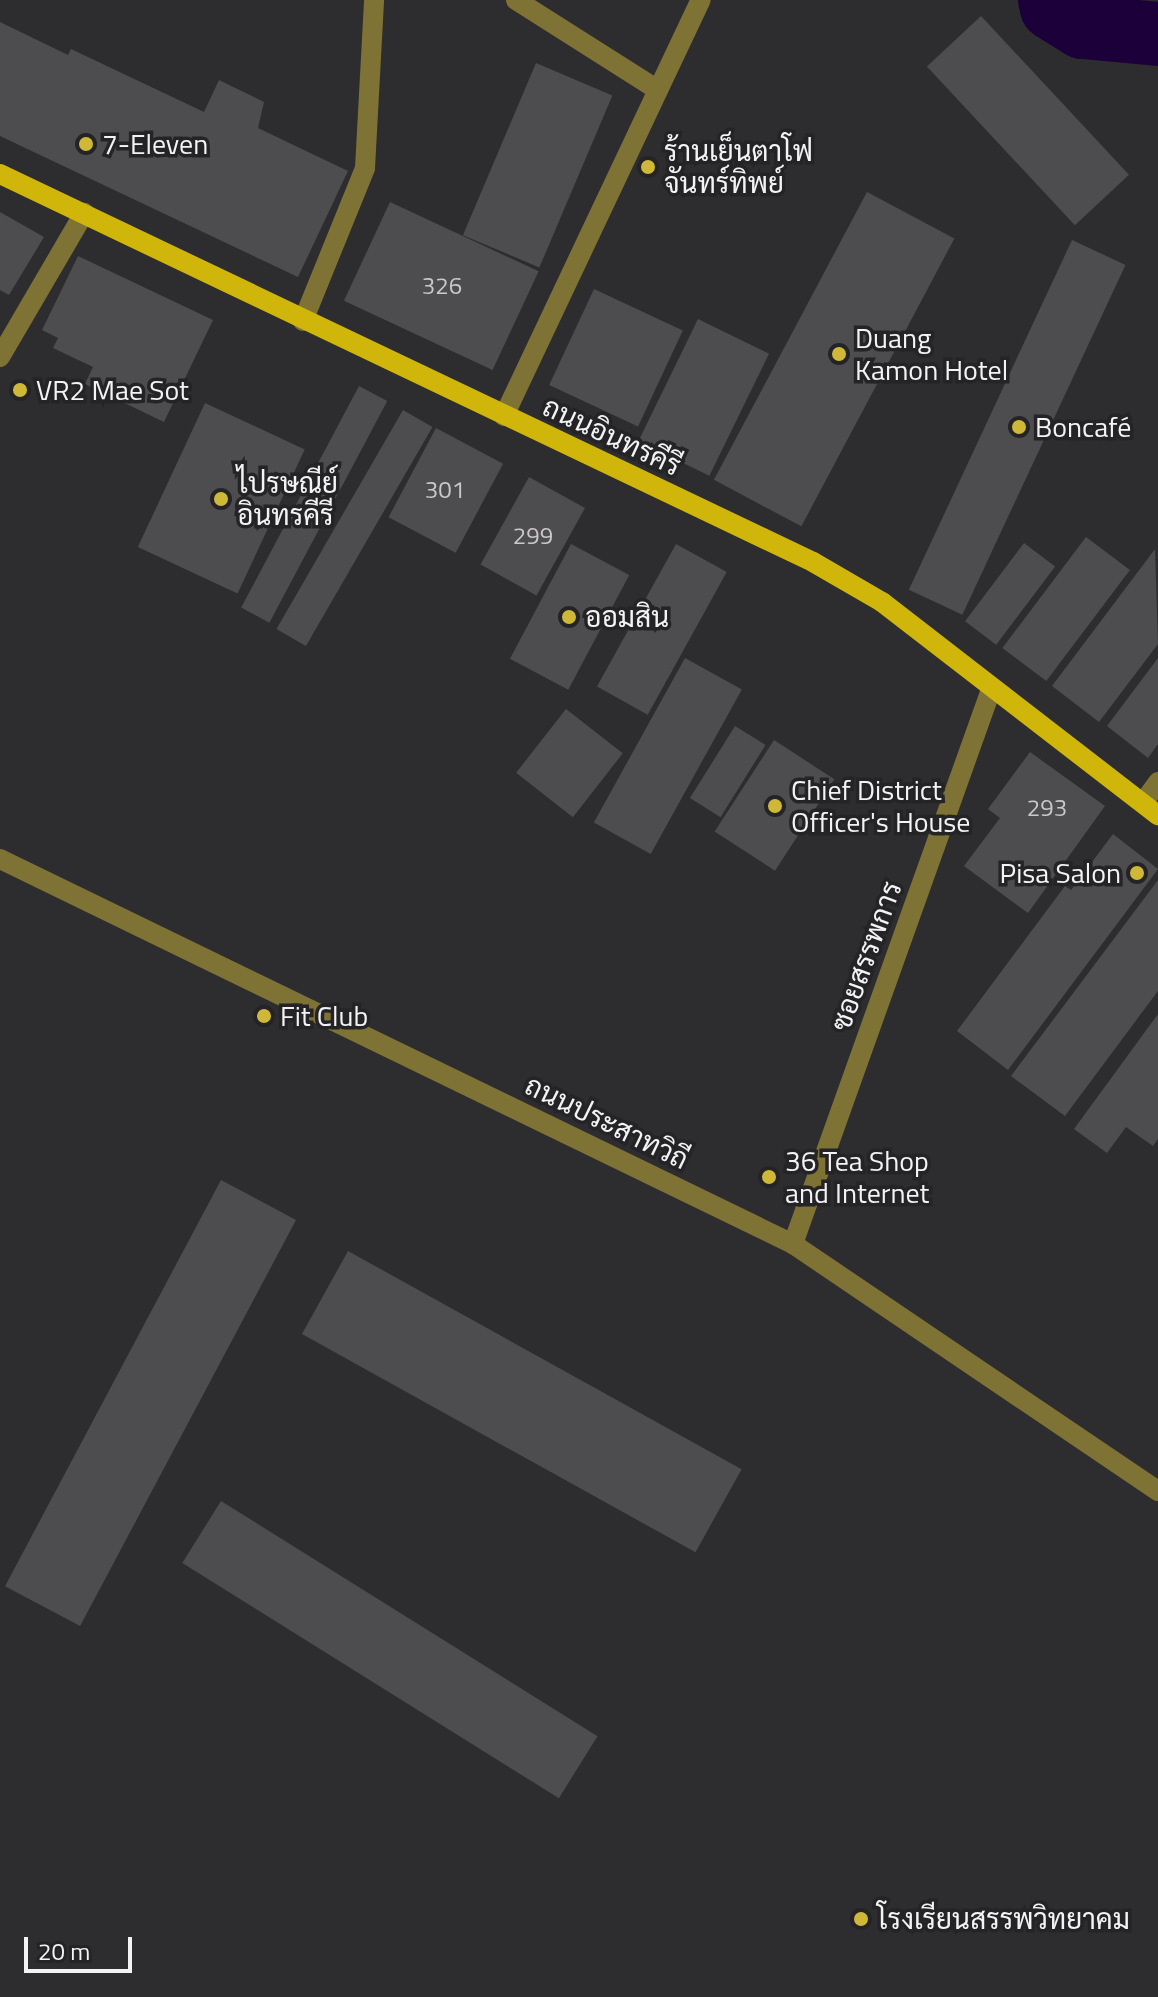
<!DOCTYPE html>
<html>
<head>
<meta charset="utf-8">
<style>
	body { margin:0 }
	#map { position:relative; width:1158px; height:1997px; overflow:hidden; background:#2d2d30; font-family:"Titillium Web",Sarabun,sans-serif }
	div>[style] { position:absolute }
	.river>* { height:64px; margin:-32px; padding:0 32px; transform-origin:32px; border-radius:32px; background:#1b0039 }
	.building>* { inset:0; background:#4d4c4f; transform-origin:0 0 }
	.minor>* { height:20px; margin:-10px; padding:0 10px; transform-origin:10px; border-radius:10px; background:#7e7234 }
	.major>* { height:20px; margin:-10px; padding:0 10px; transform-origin:10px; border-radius:10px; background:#d0b60b }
	.dots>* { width:22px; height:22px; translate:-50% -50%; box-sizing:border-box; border:4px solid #242326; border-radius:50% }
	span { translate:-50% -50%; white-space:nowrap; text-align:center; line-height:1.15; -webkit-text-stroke:7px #242326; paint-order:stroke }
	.number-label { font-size:24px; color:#cac8cb }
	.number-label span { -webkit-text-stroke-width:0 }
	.poi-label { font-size:28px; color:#f3f2f4 }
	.left { translate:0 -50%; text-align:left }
	.right { translate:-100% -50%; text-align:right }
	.street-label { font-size:28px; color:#f3f2f4 }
	.scale { position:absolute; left:24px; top:1937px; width:108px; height:36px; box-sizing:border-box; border:4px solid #f3f2f4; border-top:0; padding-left:10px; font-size:24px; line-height:28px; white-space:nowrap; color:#f3f2f4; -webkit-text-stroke:6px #242326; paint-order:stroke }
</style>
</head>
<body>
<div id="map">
	<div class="river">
		<i style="left:1050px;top:0;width:8px;rotate:76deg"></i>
		<i style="left:1052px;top:8px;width:36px;rotate:32deg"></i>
		<i style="left:1083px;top:27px;width:75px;rotate:5.3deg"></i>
	</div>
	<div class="building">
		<i style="left:981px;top:16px;width:217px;height:74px;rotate:47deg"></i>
		<i style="clip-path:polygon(0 22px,68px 55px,71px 49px,204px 112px,219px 80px,264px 102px,258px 128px,348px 171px,298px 277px,0 136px)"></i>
		<i style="left:536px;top:63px;width:83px;height:187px;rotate:23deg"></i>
		<i style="left:867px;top:192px;width:99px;height:326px;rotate:28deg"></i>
		<i style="left:390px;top:202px;width:164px;height:109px;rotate:25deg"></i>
		<i style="clip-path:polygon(0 212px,44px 237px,9px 295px,0 290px)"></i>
		<i style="left:1072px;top:240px;width:59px;height:386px;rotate:25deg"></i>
		<i style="clip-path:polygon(78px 256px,213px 320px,164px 422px,85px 384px,93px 367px,53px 348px,58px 338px,42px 330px)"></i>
		<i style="left:594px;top:289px;width:98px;height:106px;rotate:25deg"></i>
		<i style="left:698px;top:319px;width:79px;height:136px;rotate:26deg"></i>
		<i style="left:359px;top:386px;width:32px;height:251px;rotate:28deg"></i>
		<i style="left:205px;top:403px;width:110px;height:159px;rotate:25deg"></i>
		<i style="left:403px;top:410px;width:34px;height:253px;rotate:30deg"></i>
		<i style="left:436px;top:428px;width:76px;height:101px;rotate:28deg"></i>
		<i style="left:529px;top:477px;width:64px;height:100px;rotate:29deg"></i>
		<i style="left:1086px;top:537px;width:55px;height:139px;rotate:37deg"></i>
		<i style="left:1024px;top:543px;width:39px;height:98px;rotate:37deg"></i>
		<i style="left:571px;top:544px;width:66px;height:130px;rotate:28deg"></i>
		<i style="left:676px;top:544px;width:58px;height:163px;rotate:29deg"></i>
		<i style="clip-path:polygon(1155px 549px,1158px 644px,1099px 722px,1052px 686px)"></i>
		<i style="left:685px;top:658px;width:65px;height:188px;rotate:29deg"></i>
		<i style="clip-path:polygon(1158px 658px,1158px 744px,1148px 758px,1107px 726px)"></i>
		<i style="left:566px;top:709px;width:72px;height:81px;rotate:38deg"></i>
		<i style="left:735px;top:726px;width:36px;height:85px;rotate:32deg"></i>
		<i style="left:774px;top:740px;width:72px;height:109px;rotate:33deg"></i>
		<i style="clip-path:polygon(1030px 752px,1105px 806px,1028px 913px,964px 866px,1000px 818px,988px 809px)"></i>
		<i style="clip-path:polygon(1113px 834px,1158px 869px,1008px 1070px,957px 1031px,1065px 886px,1071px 890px)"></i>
		<i style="clip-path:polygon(1158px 880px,1158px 991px,1065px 1116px,1011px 1076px)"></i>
		<i style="clip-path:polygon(1158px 1014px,1158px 1139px,1153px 1146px,1126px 1127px,1107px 1153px,1074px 1129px)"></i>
		<i style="left:221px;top:1180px;width:85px;height:460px;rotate:28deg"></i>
		<i style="left:348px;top:1251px;width:450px;height:95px;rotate:29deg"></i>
		<i style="left:221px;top:1501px;width:444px;height:73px;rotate:32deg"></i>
	</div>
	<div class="minor">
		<i style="left:516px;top:0;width:168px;rotate:32.4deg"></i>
		<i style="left:303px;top:321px;width:165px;rotate:-67.9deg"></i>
		<i style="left:365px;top:168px;width:168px;rotate:-86.9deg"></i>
		<i style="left:0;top:357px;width:167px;rotate:-59.7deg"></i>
		<i style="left:504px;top:416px;width:460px;rotate:-64.7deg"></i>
		<i style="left:1143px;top:803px;width:26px;rotate:-54deg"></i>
		<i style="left:0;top:859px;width:882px;rotate:25.9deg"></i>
		<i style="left:793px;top:1244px;width:441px;rotate:34.1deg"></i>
		<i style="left:793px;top:1244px;width:591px;rotate:-70.34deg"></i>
	</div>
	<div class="major">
		<i style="left:0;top:174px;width:901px;rotate:25.51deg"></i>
		<i style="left:813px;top:562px;width:80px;rotate:30.1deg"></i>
		<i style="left:882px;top:602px;width:349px;rotate:37.7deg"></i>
	</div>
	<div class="dots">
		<i style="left:86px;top:144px;background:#cfb837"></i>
		<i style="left:648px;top:167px;background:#cfb837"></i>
		<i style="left:839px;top:354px;background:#cfb837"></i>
		<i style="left:20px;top:390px;background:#cfb837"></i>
		<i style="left:1019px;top:427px;background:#cfb837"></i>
		<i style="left:221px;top:499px;background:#cfb837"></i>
		<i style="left:569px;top:617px;background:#cfb837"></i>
		<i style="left:775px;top:806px;background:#cfb837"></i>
		<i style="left:1137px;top:873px;background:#cfb837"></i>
		<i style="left:264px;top:1016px;background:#cfb837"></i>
		<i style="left:769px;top:1177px;background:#cfb837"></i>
		<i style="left:861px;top:1919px;background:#cfb837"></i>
	</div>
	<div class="number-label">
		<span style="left:442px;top:286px">326</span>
		<span style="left:445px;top:490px">301</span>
		<span style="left:533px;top:536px">299</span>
		<span style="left:1047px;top:808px">293</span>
	</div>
	<div class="poi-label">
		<span class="left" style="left:102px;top:144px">7-Eleven</span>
		<span class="left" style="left:664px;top:167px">ร้านเย็นตาโฟ<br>จันทร์ทิพย์</span>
		<span class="left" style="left:855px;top:354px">Duang<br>Kamon Hotel</span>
		<span class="left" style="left:36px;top:390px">VR2 Mae Sot</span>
		<span class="left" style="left:1035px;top:427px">Boncafé</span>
		<span class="left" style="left:237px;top:499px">ไปรษณีย์<br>อินทรคีรี</span>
		<span class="left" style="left:585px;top:617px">ออมสิน</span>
		<span class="left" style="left:791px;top:806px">Chief District<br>Officer's House</span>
		<span class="right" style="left:1121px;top:873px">Pisa Salon</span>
		<span class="left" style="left:280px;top:1016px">Fit Club</span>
		<span class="left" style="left:785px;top:1177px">36 Tea Shop<br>and Internet</span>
		<span class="left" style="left:877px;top:1919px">โรงเรียนสรรพวิทยาคม</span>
	</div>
	<div class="street-label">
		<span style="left:612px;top:436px;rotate:25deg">ถนนอินทรคีรี</span>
		<span style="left:866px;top:956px;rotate:-70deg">ซอยสรรพการ</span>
		<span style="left:607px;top:1122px;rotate:26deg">ถนนประสาทวิถี</span>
	</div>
	<div class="scale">20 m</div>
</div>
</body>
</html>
